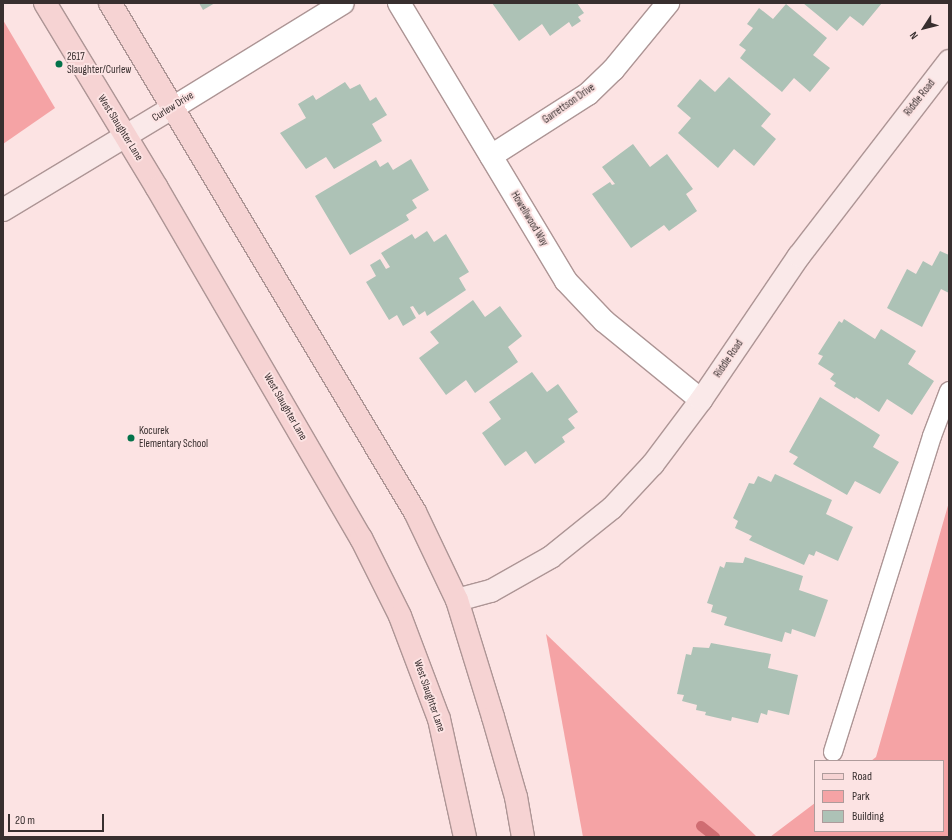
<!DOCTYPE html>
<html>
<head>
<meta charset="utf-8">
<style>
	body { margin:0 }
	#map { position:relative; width:952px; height:840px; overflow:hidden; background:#fce3e3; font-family:"Sofia Sans Condensed",sans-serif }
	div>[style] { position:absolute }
	.green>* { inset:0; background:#f5a3a5 }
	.stream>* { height:10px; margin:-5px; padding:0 5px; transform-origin:5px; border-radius:5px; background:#cf6d72 }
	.building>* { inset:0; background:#adc2b6 }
	.roads { filter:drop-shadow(1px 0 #ad9595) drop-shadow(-1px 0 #ad9595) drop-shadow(0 1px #ad9595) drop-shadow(0 -1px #ad9595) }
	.lane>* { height:18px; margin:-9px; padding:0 9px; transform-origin:9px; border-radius:9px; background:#fff }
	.street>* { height:22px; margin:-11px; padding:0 11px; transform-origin:11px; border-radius:11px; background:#fff }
	.secondary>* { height:22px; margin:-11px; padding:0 11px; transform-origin:11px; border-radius:11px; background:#fae9e9 }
	.primary>* { height:22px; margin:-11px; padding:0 11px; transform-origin:11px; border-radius:11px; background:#f6d3d3 }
	.dots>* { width:11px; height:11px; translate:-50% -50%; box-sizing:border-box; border:2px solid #fce3e3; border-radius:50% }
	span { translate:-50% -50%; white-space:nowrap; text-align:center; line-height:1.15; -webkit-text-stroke:4px #fce3e3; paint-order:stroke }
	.poi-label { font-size:11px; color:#382f2f }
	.left { translate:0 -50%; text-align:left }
	.street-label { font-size:11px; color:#382f2f }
	.frame { position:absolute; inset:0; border:4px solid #382f2f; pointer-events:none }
	.legend { position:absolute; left:814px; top:760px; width:130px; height:72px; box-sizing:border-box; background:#fce3e3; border:1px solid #ae9b9b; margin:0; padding:5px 7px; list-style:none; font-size:12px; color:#382f2f }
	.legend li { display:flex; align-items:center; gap:8px; height:20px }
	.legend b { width:20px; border:1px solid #ae9b9b }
	.north { position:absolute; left:904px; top:8px; width:40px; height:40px; -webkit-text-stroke:3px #fce3e3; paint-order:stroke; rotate:234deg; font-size:11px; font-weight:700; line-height:16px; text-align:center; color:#382f2f }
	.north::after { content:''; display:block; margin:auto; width:14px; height:18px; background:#382f2f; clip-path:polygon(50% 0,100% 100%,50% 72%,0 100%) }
	.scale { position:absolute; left:8px; top:814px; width:96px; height:18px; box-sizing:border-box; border:2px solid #382f2f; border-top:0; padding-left:5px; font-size:12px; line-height:14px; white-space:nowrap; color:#382f2f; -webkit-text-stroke:3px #fce3e3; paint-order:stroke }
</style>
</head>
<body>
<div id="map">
	<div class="green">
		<i style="clip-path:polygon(3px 20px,55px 108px,3px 144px)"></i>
		<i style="clip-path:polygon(949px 502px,949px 837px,770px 837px,815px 803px,815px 831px,943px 831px,943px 761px,871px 761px,876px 757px)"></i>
		<i style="clip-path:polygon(546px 634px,757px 837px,583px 837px)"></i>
	</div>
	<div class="stream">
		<i style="left:701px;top:826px;width:18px;rotate:38deg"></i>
	</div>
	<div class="building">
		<i style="clip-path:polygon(199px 3px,215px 3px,203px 10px)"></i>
		<i style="clip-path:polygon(492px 3px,577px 3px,584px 13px,578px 17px,581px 21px,572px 27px,569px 22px,550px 36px,542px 24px,519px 41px)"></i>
		<i style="clip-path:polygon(803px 3px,882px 3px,863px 26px,850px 16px,837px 31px)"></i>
		<i style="clip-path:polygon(786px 4px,827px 38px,813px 55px,830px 68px,810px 92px,794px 78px,782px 92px,740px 58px,746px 50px,739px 45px,753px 28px,747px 24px,759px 8px,773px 19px)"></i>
		<i style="clip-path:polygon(729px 77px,771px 114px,761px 126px,776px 139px,754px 166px,734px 149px,718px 168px,678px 133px,691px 118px,677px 106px,700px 79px,715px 92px)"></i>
		<i style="clip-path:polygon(345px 82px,350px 89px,360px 84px,370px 101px,376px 97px,387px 115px,372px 124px,382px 141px,334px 169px,326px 157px,306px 169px,280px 133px,306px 118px,298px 104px,313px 95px,316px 100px)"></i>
		<i style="clip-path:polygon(633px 144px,650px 167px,667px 154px,693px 189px,686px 194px,697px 211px,669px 231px,664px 225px,631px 248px,592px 194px,610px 182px,612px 185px,615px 184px,602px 167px)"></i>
		<i style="clip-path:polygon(411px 159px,429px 190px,412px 200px,417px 208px,406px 215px,409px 220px,350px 255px,315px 196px,376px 160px,380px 167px,388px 162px,393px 170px)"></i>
		<i style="clip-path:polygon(427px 231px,434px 242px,446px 234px,469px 272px,459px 278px,466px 290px,427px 316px,425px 311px,419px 315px,413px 306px,410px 307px,416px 318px,403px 326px,397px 315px,389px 320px,366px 282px,376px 276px,370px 265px,380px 259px,386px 269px,390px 267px,381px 253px,412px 234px,415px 239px)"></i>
		<i style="clip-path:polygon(940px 251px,949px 255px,949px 293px,941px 289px,922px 327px,887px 308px,907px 269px,916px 274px,923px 261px,932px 266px)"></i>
		<i style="clip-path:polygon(473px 300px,485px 317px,500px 306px,522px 336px,508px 347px,518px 362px,475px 393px,466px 380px,446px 395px,419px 358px,439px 343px,430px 332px)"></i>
		<i style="clip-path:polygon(844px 319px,875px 339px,881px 329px,916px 351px,908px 364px,934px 381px,912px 415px,887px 399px,879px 412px,856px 397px,855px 399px,834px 386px,836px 383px,830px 379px,834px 374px,818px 364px,823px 356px,818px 354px,839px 321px,842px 323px)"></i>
		<i style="clip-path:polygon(532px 372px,547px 392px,558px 384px,578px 412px,568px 419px,575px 428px,562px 437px,565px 442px,535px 464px,526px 451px,505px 466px,482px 433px,501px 419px,489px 402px)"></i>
		<i style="clip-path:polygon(820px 397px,880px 435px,873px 447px,899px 462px,880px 494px,855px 481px,847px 495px,793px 464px,798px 457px,789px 452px)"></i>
		<i style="clip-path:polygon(775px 474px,832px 500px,826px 514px,853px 527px,838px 561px,816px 551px,814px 556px,809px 554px,804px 565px,749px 540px,752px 536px,735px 528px,738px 521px,733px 518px,749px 483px,754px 484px,758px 476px,771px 482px)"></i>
		<i style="clip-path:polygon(745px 557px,803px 576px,799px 590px,828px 600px,815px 637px,792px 629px,791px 634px,785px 632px,782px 642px,724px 625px,727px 617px,711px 612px,713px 605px,707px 603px,720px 566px,724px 568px,726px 562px,743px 563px)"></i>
		<i style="clip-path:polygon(711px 643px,771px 654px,768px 668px,798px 675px,789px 715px,768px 710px,767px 715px,761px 713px,758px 723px,732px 717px,731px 721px,705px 715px,706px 712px,696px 710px,697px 705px,682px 701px,684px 695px,677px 694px,686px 654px,691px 655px,693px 647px,709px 648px)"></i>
	</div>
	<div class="roads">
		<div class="lane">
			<i style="left:833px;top:752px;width:331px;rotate:-72.6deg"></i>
			<i style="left:932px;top:436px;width:48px;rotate:-69.3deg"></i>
		</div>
		<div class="street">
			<i style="left:399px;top:3px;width:324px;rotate:59deg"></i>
			<i style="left:566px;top:281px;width:55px;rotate:46.5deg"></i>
			<i style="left:604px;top:321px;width:125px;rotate:39.2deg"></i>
			<i style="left:174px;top:107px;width:198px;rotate:-31.6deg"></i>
			<i style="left:491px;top:156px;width:115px;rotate:-32.6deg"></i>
			<i style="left:588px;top:94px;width:35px;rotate:-44deg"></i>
			<i style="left:613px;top:70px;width:87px;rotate:-50.6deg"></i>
		</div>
		<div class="secondary">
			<i style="left:3px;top:210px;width:200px;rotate:-31.1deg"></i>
			<i style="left:457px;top:600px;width:35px;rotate:-15deg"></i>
			<i style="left:491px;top:591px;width:69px;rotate:-29.5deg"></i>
			<i style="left:551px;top:557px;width:78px;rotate:-38.8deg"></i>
			<i style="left:612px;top:508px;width:60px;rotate:-47deg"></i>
			<i style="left:653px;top:464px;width:80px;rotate:-53.1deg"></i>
			<i style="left:701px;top:400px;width:174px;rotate:-55.8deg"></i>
			<i style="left:799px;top:256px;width:246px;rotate:-52.4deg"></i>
		</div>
		<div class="primary">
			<i style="left:45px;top:3px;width:216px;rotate:58.8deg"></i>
			<i style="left:157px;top:188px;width:405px;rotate:59.8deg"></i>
			<i style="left:361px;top:538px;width:87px;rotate:63.4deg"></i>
			<i style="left:400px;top:616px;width:110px;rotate:69.3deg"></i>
			<i style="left:439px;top:719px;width:121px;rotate:77.6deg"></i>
			<i style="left:110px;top:3px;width:593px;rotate:59.07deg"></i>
			<i style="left:415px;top:512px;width:98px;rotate:64.5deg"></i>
			<i style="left:457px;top:600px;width:122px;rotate:72.9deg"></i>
			<i style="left:493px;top:717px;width:83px;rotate:74deg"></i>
			<i style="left:516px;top:797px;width:41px;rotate:80.1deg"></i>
		</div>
	</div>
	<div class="dots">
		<i style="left:59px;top:64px;background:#03724a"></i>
		<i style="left:131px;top:438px;background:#03724a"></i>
	</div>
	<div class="poi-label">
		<span class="left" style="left:67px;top:64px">2617<br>Slaughter/Curlew</span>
		<span class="left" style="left:139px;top:438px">Kocurek<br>Elementary School</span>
	</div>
	<div class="street-label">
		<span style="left:920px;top:98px;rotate:-52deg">Riddle Road</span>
		<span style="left:569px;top:104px;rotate:-35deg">Garrettson Drive</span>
		<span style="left:173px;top:107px;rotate:-32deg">Curlew Drive</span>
		<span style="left:120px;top:128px;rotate:58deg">West Slaughter Lane</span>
		<span style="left:529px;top:219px;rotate:59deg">Howellwood Way</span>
		<span style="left:729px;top:359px;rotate:-56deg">Riddle Road</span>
		<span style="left:285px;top:407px;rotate:60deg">West Slaughter Lane</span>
		<span style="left:429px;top:696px;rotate:71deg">West Slaughter Lane</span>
	</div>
	<div class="frame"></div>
	<ul class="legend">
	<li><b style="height:5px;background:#f6d3d3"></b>Road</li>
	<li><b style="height:11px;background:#f5a3a5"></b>Park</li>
	<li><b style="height:11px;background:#adc2b6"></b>Building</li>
	</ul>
	<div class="north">N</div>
	<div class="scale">20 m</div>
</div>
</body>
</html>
